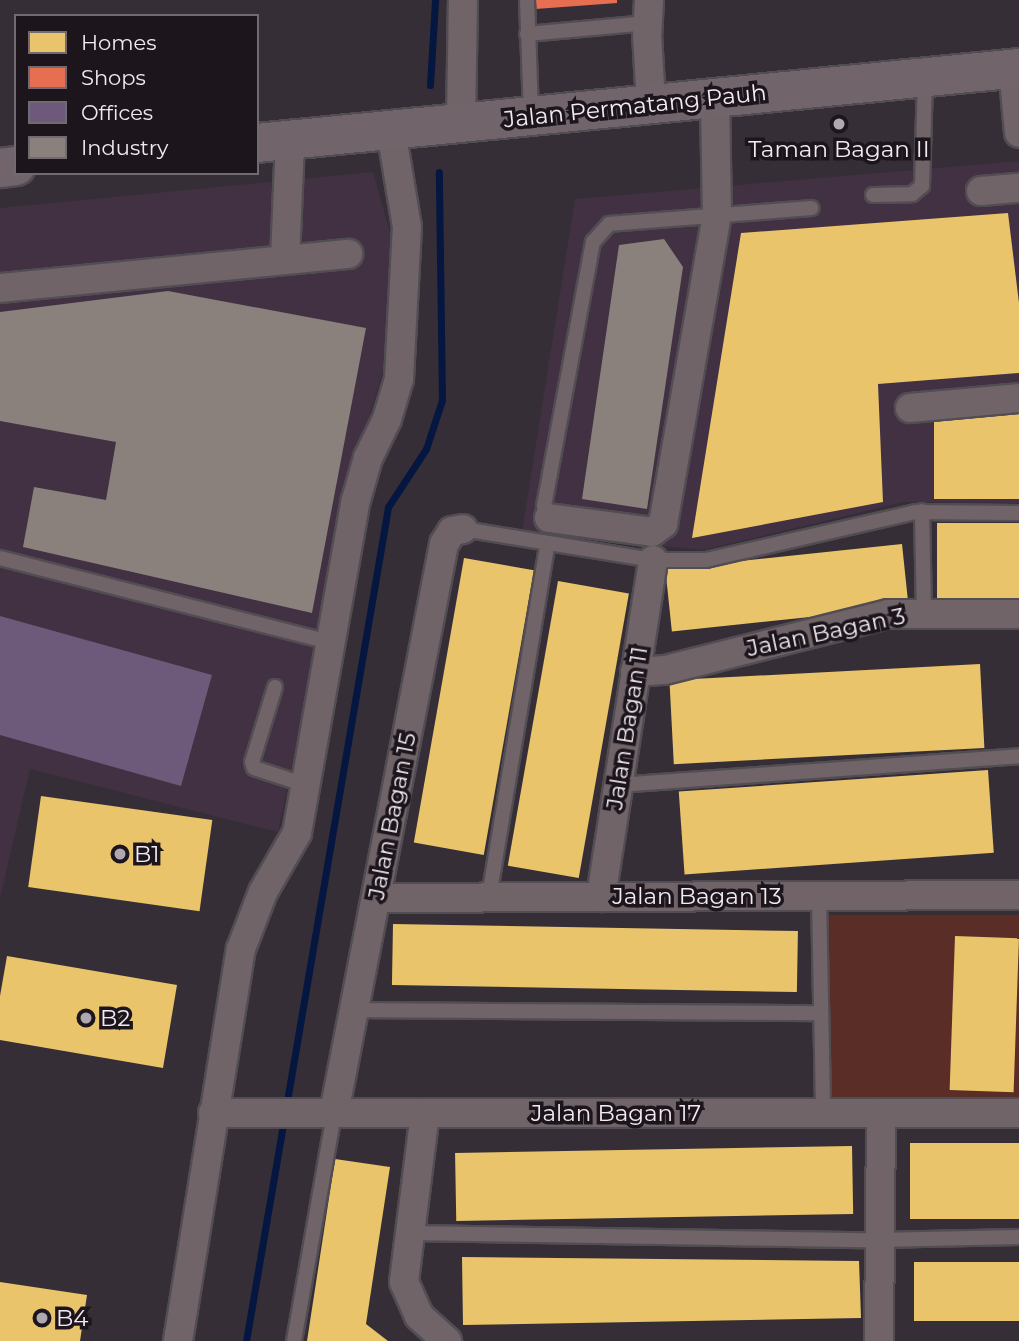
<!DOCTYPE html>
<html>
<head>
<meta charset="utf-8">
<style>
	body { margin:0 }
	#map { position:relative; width:1019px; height:1341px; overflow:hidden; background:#352e36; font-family:Montserrat,sans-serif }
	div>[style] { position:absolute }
	.built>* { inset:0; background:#413142 }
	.green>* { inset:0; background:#5a2d27; transform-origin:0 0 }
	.homes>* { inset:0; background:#e9c46a; transform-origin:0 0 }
	.shops>* { inset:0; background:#e76f51 }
	.offices>* { inset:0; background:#6d597a }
	.industry>* { inset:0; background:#8a817c }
	.stream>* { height:7px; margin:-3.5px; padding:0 3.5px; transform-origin:3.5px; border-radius:3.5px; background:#051640 }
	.roads { filter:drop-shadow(2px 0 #524d53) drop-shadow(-2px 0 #524d53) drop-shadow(0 2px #524d53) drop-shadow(0 -2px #524d53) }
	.service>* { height:14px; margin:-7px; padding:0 7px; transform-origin:7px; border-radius:7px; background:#706469 }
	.minor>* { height:28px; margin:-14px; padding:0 14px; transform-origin:14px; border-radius:14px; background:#706469 }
	.primary>* { height:38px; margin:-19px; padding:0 19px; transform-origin:19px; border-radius:19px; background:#71646b }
	.dots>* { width:19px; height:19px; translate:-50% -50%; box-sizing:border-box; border:4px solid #1c161c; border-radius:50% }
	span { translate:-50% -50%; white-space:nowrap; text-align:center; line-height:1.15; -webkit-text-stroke:7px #1c161c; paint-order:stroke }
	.street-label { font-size:23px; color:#f2e9f2 }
	.poi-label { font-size:23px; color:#f2e9f2 }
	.left { translate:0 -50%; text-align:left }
	.legend { position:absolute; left:14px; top:14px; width:245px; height:161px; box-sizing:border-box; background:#1c161c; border:2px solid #726a72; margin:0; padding:9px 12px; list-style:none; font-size:21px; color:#f2e9f2 }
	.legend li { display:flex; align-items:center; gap:14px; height:35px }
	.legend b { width:35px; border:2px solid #726a72 }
</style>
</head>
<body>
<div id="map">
	<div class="built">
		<i style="clip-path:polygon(1019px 161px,1019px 503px,904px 502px,703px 550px,522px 532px,575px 199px)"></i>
		<i style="clip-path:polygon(373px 172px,394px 247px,395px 328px,350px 484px,278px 832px,30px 769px,0 898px,0 208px)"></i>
	</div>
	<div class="green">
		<i style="left:1019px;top:915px;width:185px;height:194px;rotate:90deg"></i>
	</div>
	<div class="homes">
		<i style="clip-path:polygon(1008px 213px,1019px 303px,1019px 373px,878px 384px,883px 502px,692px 538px,741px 233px)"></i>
		<i style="left:1019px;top:414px;width:85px;height:85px;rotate:90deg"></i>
		<i style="left:1019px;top:523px;width:79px;height:82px;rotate:90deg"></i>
		<i style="left:902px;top:544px;width:63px;height:238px;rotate:84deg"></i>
		<i style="left:464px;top:558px;width:71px;height:289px;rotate:10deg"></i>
		<i style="left:558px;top:581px;width:72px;height:289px;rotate:10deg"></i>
		<i style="left:980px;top:664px;width:84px;height:311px;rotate:87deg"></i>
		<i style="left:988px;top:770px;width:83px;height:310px;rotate:86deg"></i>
		<i style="left:41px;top:796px;width:173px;height:92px;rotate:8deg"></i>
		<i style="left:393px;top:924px;width:405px;height:61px;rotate:1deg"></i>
		<i style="left:955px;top:936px;width:64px;height:154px;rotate:2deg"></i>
		<i style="clip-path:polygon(7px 956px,177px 985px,163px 1068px,0 1040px,0 996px)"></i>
		<i style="left:1019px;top:1143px;width:76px;height:109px;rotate:90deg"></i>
		<i style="left:852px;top:1146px;width:68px;height:397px;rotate:89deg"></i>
		<i style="clip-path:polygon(335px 1159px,390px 1167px,366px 1324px,388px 1341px,307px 1341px)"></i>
		<i style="clip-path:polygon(462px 1257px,859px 1261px,861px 1318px,463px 1325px)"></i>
		<i style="left:1019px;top:1262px;width:59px;height:105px;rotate:90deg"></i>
		<i style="clip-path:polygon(0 1282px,87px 1295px,80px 1341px,0 1341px)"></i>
	</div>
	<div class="shops">
		<i style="clip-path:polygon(522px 0,617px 0,617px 3px,522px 10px)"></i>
	</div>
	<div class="offices">
		<i style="clip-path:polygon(0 616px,212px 675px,181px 786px,0 735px)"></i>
	</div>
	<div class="industry">
		<i style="clip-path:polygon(664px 239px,683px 267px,647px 509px,582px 499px,619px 245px)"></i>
		<i style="clip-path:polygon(168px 291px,366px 328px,312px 613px,23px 547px,34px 487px,106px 500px,116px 442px,0 421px,0 312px)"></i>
	</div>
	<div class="stream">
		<i style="left:430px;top:85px;width:85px;rotate:-86.6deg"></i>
		<i style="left:286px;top:1107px;width:609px;rotate:-80.35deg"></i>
		<i style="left:388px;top:507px;width:69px;rotate:-56.8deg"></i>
		<i style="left:426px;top:449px;width:52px;rotate:-71.9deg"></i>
		<i style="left:442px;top:400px;width:228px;rotate:-90.8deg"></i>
		<i style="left:246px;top:1341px;width:225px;rotate:-80.3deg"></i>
	</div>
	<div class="roads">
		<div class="service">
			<i style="left:527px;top:0;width:114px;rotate:88deg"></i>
			<i style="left:527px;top:34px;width:121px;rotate:-5.2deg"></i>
			<i style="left:873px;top:195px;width:39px;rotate:-1deg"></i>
			<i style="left:912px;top:194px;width:13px;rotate:-39deg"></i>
			<i style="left:922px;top:186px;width:108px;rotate:-88.4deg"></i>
			<i style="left:922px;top:511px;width:101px;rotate:88.9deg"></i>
			<i style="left:549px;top:518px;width:13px;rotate:-113deg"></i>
			<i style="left:544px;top:506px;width:269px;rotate:-79.5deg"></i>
			<i style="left:593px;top:242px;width:24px;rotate:-48deg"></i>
			<i style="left:609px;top:224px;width:203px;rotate:-4.5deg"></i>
			<i style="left:463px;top:529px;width:193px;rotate:9.3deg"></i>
			<i style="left:653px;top:560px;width:53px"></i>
			<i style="left:706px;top:560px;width:215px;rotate:-12.9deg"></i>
			<i style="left:916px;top:512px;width:103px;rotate:0.6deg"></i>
			<i style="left:0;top:558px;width:340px;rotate:14.3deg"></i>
			<i style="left:275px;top:687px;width:78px;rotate:107deg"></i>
			<i style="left:252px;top:762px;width:6px;rotate:72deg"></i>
			<i style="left:254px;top:768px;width:55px;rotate:18.1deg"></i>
			<i style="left:618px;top:785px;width:402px;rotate:-4.1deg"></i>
			<i style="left:819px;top:896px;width:217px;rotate:88.9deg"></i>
			<i style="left:489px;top:897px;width:357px;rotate:-80.6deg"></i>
			<i style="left:354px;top:1010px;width:465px;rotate:0.4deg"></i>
			<i style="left:410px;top:1233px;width:470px;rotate:0.9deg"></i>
			<i style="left:880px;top:1240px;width:139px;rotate:-1.2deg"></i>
			<i style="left:294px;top:1341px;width:231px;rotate:-80deg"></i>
		</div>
		<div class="minor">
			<i style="left:649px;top:0;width:34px;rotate:93deg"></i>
			<i style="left:647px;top:34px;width:70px;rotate:86.7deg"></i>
			<i style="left:1013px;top:68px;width:65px;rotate:84.7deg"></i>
			<i style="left:461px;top:123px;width:123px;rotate:-89.1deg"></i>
			<i style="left:981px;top:191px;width:38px;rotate:-5deg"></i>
			<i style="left:285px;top:260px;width:121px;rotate:-87.6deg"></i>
			<i style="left:0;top:288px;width:350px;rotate:-5.6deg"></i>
			<i style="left:910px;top:408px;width:109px;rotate:-5.2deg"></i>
			<i style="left:549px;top:518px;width:104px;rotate:7.7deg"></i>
			<i style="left:652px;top:532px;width:14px;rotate:-36deg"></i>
			<i style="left:663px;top:524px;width:314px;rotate:-80.1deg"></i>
			<i style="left:717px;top:215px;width:117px;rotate:-91deg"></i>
			<i style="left:635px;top:672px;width:30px;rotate:-4deg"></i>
			<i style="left:665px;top:670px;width:230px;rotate:-14.1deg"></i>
			<i style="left:888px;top:614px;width:131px"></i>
			<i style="left:601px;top:897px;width:341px;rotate:-81.2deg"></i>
			<i style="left:376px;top:898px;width:643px;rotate:-0.27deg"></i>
			<i style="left:213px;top:1113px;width:806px"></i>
			<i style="left:334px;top:1113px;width:580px;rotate:-79.06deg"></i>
			<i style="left:444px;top:544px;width:15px;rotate:-58deg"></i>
			<i style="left:452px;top:531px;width:11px;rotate:-10deg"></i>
			<i style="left:425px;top:1113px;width:170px;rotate:97.1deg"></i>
			<i style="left:404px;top:1282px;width:37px;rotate:66deg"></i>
			<i style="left:419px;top:1316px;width:38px;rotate:42deg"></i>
			<i style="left:178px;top:1341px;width:397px;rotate:-80.9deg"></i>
			<i style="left:241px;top:949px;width:61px;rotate:-68.9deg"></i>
			<i style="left:263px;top:892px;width:68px;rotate:-60deg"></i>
			<i style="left:297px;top:833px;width:338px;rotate:-80deg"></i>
			<i style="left:356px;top:500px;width:44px;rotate:-74.1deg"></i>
			<i style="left:368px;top:458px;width:43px;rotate:-64deg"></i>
			<i style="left:387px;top:419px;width:42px;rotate:-73.3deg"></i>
			<i style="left:399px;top:379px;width:152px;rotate:-87deg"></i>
			<i style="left:407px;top:227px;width:98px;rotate:-99.4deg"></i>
			<i style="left:879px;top:1341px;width:228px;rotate:-89.5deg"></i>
		</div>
		<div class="primary">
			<i style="left:257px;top:143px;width:766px;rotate:-5.62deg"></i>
			<i style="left:0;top:168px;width:16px;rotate:-7deg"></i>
		</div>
	</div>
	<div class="dots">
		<i style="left:839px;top:124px;background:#b0a8b0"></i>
		<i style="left:120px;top:854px;background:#b0a8b0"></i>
		<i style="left:86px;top:1018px;background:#b0a8b0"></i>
		<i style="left:42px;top:1318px;background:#b0a8b0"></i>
	</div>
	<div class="street-label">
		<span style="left:635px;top:106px;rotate:-6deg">Jalan Permatang Pauh</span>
		<span style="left:826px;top:632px;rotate:-12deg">Jalan Bagan 3</span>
		<span style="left:627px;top:728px;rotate:-81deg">Jalan Bagan 11</span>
		<span style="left:392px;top:816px;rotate:-79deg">Jalan Bagan 15</span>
		<span style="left:697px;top:896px">Jalan Bagan 13</span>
		<span style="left:616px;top:1113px">Jalan Bagan 17</span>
	</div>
	<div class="poi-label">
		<span style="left:839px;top:149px">Taman Bagan II</span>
		<span class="left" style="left:134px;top:854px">B1</span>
		<span class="left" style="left:100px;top:1018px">B2</span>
		<span class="left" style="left:56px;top:1318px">B4</span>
	</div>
	<ul class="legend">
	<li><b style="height:19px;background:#e9c46a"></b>Homes</li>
	<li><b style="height:19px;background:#e76f51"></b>Shops</li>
	<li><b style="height:19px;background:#6d597a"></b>Offices</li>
	<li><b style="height:19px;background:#8a817c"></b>Industry</li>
	</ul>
</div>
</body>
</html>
